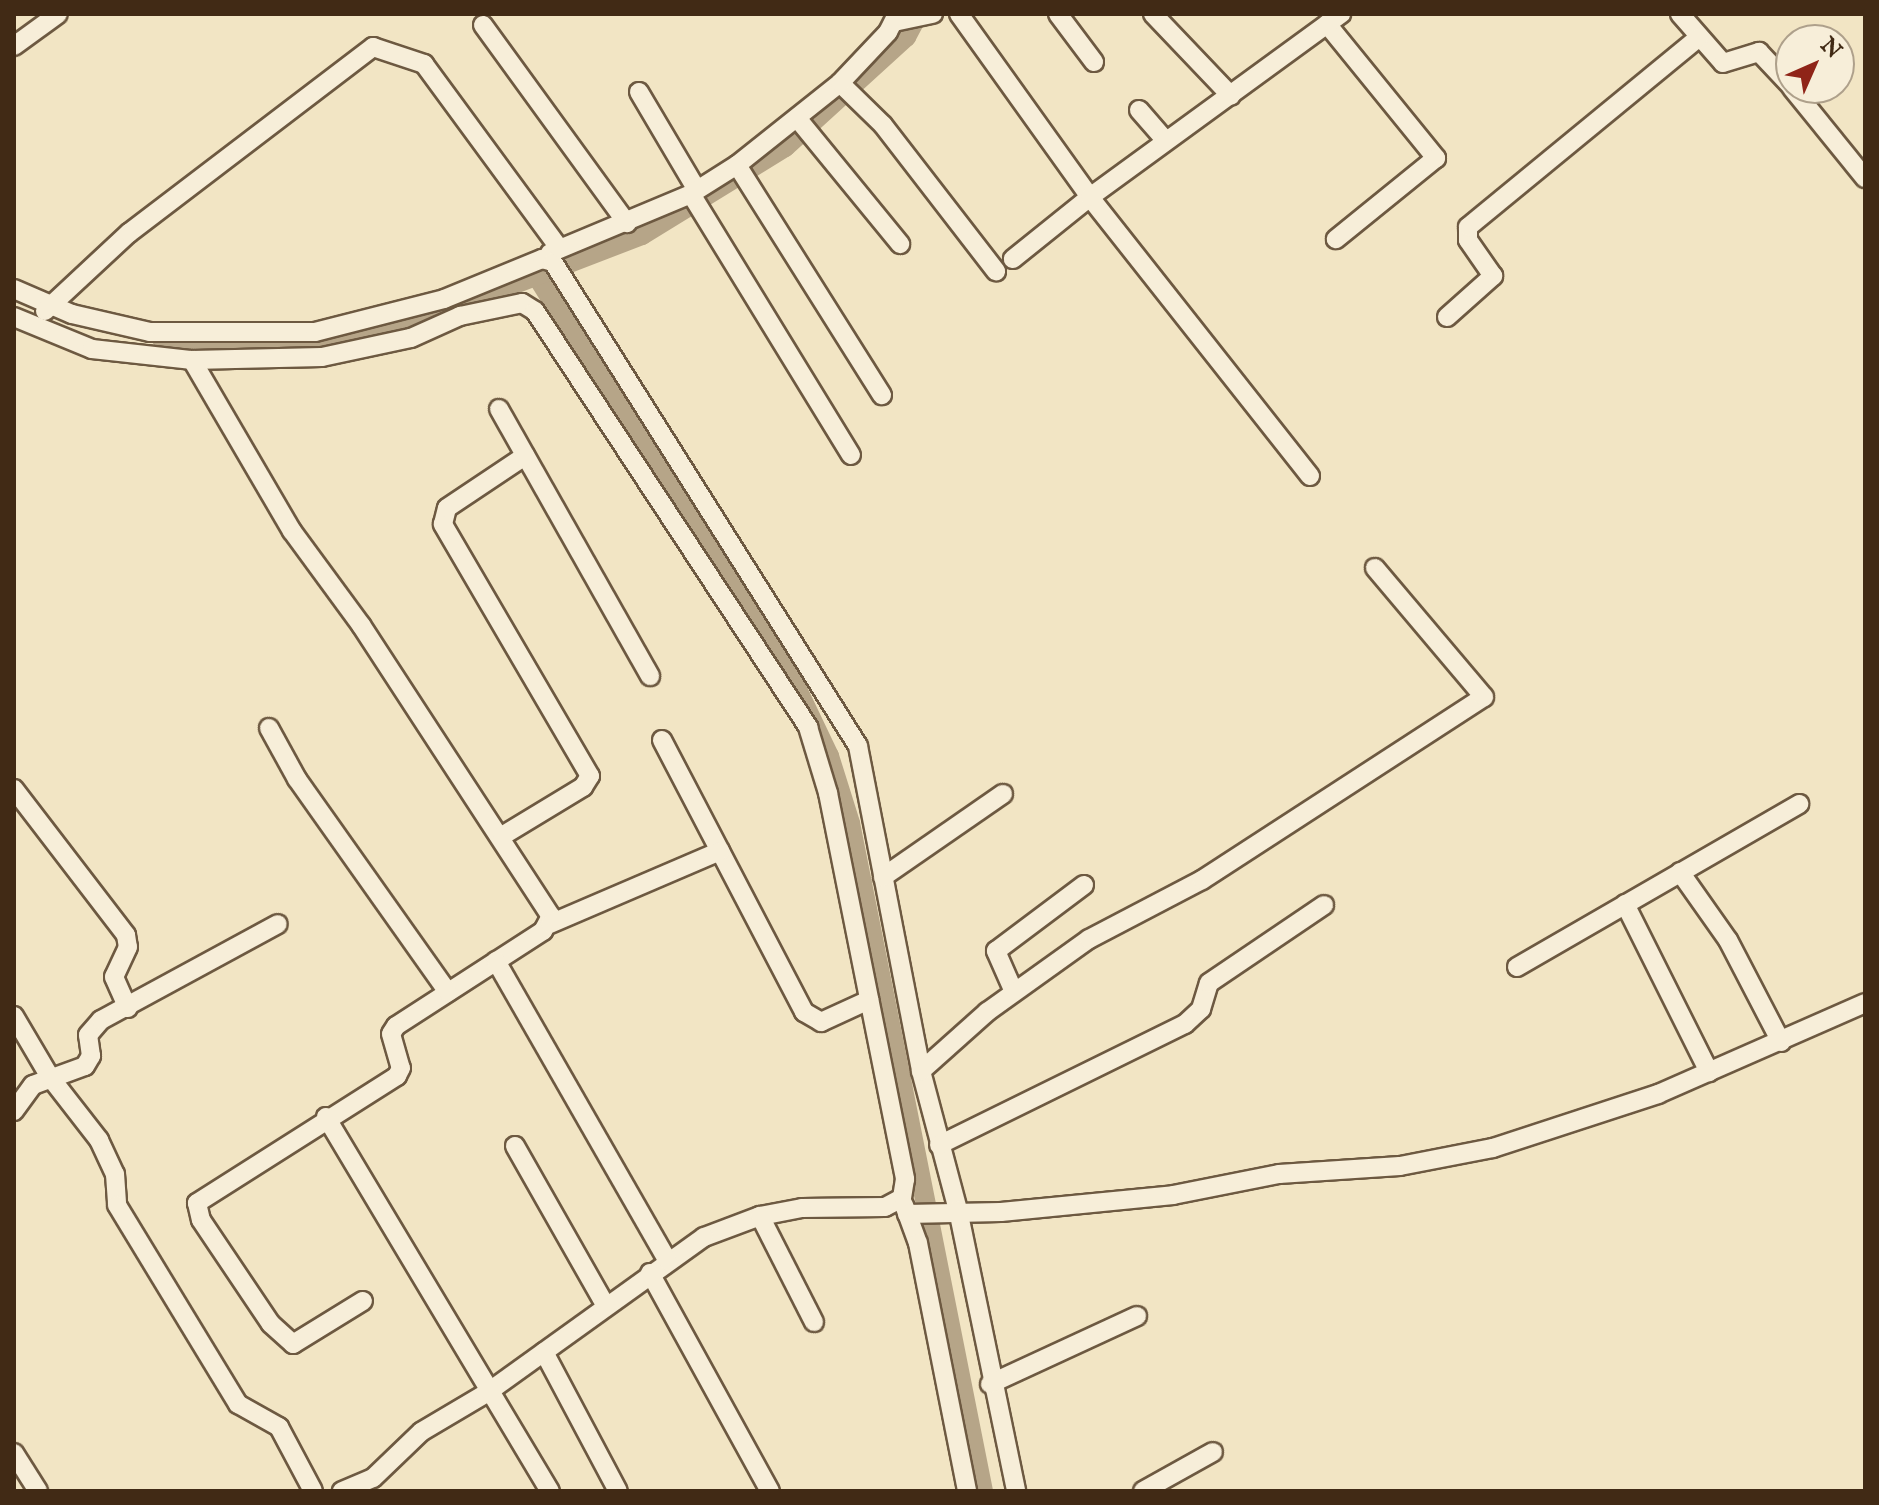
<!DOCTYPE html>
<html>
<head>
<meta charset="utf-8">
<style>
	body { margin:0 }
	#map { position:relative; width:1879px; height:1505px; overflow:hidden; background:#f2e5c4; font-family:"IM FELL English",serif }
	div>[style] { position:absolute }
	.canal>* { height:20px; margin:-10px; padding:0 10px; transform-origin:10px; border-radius:10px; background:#b6a588 }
	.roads { filter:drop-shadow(2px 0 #6d5941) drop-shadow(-2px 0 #6d5941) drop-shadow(0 2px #6d5941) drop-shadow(0 -2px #6d5941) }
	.street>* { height:18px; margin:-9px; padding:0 9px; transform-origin:9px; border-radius:9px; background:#f7eed9 }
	span { translate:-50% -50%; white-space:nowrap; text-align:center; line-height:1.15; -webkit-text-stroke:7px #f7eed9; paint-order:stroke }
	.frame { position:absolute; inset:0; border:16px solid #412a15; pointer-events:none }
	.north { position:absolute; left:1775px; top:24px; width:80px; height:80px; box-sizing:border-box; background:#f7eed9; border:2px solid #aea08b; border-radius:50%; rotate:45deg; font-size:22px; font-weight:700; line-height:32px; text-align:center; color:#412a15 }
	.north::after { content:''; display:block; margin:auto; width:28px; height:36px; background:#8f2418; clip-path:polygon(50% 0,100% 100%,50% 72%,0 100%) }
</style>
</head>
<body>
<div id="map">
	<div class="canal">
		<i style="left:538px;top:278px;width:488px;rotate:57.8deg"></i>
		<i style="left:798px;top:691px;width:72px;rotate:64.5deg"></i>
		<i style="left:829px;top:756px;width:70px;rotate:72.6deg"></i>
		<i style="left:850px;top:823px;width:681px;rotate:78.74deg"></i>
		<i style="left:162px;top:339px;width:160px;rotate:1.1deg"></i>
		<i style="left:322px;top:342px;width:146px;rotate:-15.1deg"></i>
		<i style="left:463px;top:304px;width:192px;rotate:-21.1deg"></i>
		<i style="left:642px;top:235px;width:168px;rotate:-31.6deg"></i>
		<i style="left:785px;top:147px;width:164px;rotate:-42.3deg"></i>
		<i style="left:906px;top:37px;width:26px;rotate:-62deg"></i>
	</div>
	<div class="roads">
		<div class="street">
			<i style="left:959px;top:14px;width:225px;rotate:54.4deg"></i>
			<i style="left:1090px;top:197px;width:99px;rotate:141.2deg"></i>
			<i style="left:1058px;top:14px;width:60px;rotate:53.1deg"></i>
			<i style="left:1153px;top:14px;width:113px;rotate:46.4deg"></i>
			<i style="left:1680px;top:14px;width:65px;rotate:48.7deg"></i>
			<i style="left:1723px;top:63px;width:38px;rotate:-17deg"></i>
			<i style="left:1759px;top:52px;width:47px;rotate:46.7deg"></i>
			<i style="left:894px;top:22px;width:40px;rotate:-12deg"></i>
			<i style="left:1327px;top:24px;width:173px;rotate:50.9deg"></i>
			<i style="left:1436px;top:158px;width:129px;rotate:141deg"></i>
			<i style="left:483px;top:25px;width:245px;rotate:54deg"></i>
			<i style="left:14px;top:46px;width:54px;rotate:-36deg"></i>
			<i style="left:840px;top:83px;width:60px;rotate:44.3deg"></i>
			<i style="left:883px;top:125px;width:185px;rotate:52.3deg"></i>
			<i style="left:1792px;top:88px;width:116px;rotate:51deg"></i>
			<i style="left:639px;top:92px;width:114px;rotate:59.4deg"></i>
			<i style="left:1139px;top:110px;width:40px;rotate:49deg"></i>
			<i style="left:797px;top:118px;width:163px;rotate:50.7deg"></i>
			<i style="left:737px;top:165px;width:272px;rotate:57.8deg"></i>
			<i style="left:691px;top:194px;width:306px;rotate:58.5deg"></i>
			<i style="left:550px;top:253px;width:153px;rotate:-22.7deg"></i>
			<i style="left:691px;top:194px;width:54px;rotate:-32.2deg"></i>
			<i style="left:737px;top:165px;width:132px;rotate:-38.5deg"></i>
			<i style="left:840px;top:83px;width:70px;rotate:-46.7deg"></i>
			<i style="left:888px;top:32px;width:20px;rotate:-63deg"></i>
			<i style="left:14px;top:289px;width:63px;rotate:23.3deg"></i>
			<i style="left:72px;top:314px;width:80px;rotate:13deg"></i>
			<i style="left:150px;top:332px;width:165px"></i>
			<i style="left:315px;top:332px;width:133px;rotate:-14.3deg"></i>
			<i style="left:444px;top:299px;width:106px;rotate:-22.2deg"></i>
			<i style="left:542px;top:259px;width:11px;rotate:15deg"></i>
			<i style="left:553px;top:262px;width:572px;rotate:57.78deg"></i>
			<i style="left:858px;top:746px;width:331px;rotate:79deg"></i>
			<i style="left:921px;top:1071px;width:144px;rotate:75.1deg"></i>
			<i style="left:958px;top:1210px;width:287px;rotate:78.3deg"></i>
			<i style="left:45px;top:311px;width:115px;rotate:-42.9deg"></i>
			<i style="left:129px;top:233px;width:307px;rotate:-37.3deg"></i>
			<i style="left:373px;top:47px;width:54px;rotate:18.4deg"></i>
			<i style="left:424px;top:64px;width:228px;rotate:53.7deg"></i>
			<i style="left:14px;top:317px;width:84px;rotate:22.3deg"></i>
			<i style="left:92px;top:349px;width:101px;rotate:6.3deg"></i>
			<i style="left:192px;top:360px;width:130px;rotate:-1.3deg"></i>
			<i style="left:322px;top:357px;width:91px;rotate:-12.1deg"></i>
			<i style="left:411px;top:338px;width:54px;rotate:-24.2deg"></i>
			<i style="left:460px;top:316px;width:63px;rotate:-11.8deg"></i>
			<i style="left:522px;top:303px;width:15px;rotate:32deg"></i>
			<i style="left:535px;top:311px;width:498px;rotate:56.7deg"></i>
			<i style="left:808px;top:727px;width:69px;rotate:73.1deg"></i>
			<i style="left:828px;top:793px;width:394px;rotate:78.7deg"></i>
			<i style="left:905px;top:1179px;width:19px;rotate:99deg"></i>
			<i style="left:902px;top:1198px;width:19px;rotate:152deg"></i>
			<i style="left:885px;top:1207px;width:83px;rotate:179.3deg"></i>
			<i style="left:802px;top:1208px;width:43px;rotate:169.2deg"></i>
			<i style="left:760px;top:1216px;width:60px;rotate:159.4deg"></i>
			<i style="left:704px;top:1237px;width:264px;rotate:144.3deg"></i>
			<i style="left:490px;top:1391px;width:80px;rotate:149.3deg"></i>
			<i style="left:421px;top:1432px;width:66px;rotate:136.2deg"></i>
			<i style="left:373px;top:1478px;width:34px;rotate:157deg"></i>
			<i style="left:1447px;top:317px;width:62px;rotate:-41.7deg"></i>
			<i style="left:1493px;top:276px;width:44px;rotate:-124.8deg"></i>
			<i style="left:1468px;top:240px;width:13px;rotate:-90deg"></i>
			<i style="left:1468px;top:227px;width:299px;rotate:-39.4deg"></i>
			<i style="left:192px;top:360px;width:198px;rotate:59.7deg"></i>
			<i style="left:292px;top:531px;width:117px;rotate:53.7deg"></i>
			<i style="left:361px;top:625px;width:348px;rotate:56.9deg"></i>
			<i style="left:551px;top:916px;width:17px;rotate:118deg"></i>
			<i style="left:543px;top:931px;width:175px;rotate:147.1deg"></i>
			<i style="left:396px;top:1026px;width:9px;rotate:122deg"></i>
			<i style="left:391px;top:1034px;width:35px;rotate:74deg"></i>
			<i style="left:401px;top:1068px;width:9px;rotate:117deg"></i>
			<i style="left:397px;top:1076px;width:237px;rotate:147.6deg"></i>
			<i style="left:197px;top:1203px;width:17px;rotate:77deg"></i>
			<i style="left:201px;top:1220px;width:125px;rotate:56.1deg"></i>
			<i style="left:271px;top:1324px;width:30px;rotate:42deg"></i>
			<i style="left:293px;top:1344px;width:82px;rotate:-31.6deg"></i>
			<i style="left:499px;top:409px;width:307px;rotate:60.5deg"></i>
			<i style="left:1310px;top:476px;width:355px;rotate:-128.3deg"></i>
			<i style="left:1090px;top:197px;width:311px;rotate:-36.1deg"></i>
			<i style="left:269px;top:728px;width:58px;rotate:61.2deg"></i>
			<i style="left:297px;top:779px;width:261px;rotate:54.7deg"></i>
			<i style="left:662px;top:740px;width:307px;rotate:62.4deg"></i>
			<i style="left:804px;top:1012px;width:20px;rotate:30deg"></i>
			<i style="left:821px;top:1022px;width:53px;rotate:-24.6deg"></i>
			<i style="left:14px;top:789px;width:184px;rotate:52.5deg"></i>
			<i style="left:126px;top:935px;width:12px;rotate:81deg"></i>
			<i style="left:128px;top:947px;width:33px;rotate:115deg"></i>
			<i style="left:114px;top:977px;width:34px;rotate:66deg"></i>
			<i style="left:502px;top:836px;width:95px;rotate:-31.2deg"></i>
			<i style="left:583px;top:787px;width:13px;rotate:-58deg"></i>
			<i style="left:590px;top:776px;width:292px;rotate:-120.3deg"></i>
			<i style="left:443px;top:524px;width:16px;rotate:-76deg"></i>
			<i style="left:447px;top:508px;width:94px;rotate:-33.7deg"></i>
			<i style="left:1680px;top:872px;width:83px;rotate:54.8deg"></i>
			<i style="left:1728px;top:940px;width:115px;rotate:62.5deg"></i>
			<i style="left:883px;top:877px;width:146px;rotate:-34.7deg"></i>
			<i style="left:1625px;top:904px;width:188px;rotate:63.4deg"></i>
			<i style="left:550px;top:924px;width:185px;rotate:-23.2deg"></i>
			<i style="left:496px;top:961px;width:346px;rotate:60.2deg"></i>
			<i style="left:1517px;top:967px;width:326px;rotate:-30deg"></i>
			<i style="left:1014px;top:992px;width:45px;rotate:-113.7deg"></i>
			<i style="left:996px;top:951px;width:110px;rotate:-36.9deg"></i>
			<i style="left:14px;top:1016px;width:71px;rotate:59.5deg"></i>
			<i style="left:50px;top:1077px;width:80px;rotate:52.1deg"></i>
			<i style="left:99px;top:1140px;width:38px;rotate:65deg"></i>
			<i style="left:115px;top:1174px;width:31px;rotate:86deg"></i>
			<i style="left:117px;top:1205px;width:233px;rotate:58.7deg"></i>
			<i style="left:238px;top:1404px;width:47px;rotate:29.3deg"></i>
			<i style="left:279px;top:1427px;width:72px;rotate:62deg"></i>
			<i style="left:921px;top:1071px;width:89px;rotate:-41.8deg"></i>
			<i style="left:987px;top:1012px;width:125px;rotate:-35.6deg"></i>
			<i style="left:1089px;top:939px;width:127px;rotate:-27.6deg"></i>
			<i style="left:1202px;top:880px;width:336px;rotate:-33deg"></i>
			<i style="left:1484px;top:697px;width:169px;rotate:-130.2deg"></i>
			<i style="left:14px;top:1111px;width:32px;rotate:-54deg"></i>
			<i style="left:33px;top:1085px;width:55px;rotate:-20.1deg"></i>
			<i style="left:85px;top:1066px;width:12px;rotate:-59deg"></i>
			<i style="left:91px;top:1056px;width:21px;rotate:-98deg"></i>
			<i style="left:88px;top:1035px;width:20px;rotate:-49deg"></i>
			<i style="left:101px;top:1020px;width:201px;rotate:-28.5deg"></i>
			<i style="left:326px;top:1117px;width:436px;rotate:59.1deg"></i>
			<i style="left:939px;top:1145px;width:274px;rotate:-26.2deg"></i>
			<i style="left:1185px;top:1024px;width:22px;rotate:-43deg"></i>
			<i style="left:1201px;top:1009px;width:27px;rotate:-73deg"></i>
			<i style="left:1209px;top:983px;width:139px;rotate:-34.1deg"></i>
			<i style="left:515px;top:1146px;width:184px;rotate:60.4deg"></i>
			<i style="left:904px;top:1205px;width:40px;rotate:69.8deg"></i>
			<i style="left:918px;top:1243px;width:253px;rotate:78.8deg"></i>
			<i style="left:907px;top:1214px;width:94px;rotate:-1.2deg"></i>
			<i style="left:1001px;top:1212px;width:173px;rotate:-5.6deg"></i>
			<i style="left:1173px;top:1195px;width:108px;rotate:-11.2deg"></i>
			<i style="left:1279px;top:1174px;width:121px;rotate:-3.8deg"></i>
			<i style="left:1400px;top:1166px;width:95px;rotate:-11deg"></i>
			<i style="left:1493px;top:1148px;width:174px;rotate:-18.1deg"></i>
			<i style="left:1658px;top:1094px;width:226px;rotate:-23.7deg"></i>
			<i style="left:760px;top:1216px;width:119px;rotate:63deg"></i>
			<i style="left:650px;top:1273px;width:249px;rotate:61.2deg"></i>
			<i style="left:544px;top:1352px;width:157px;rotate:62deg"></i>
			<i style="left:990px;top:1384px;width:162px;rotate:-24.8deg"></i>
			<i style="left:14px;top:1453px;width:45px;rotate:57.7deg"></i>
			<i style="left:1143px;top:1491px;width:80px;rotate:-29.1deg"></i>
		</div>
	</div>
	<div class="frame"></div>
	<div class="north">N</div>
</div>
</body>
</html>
